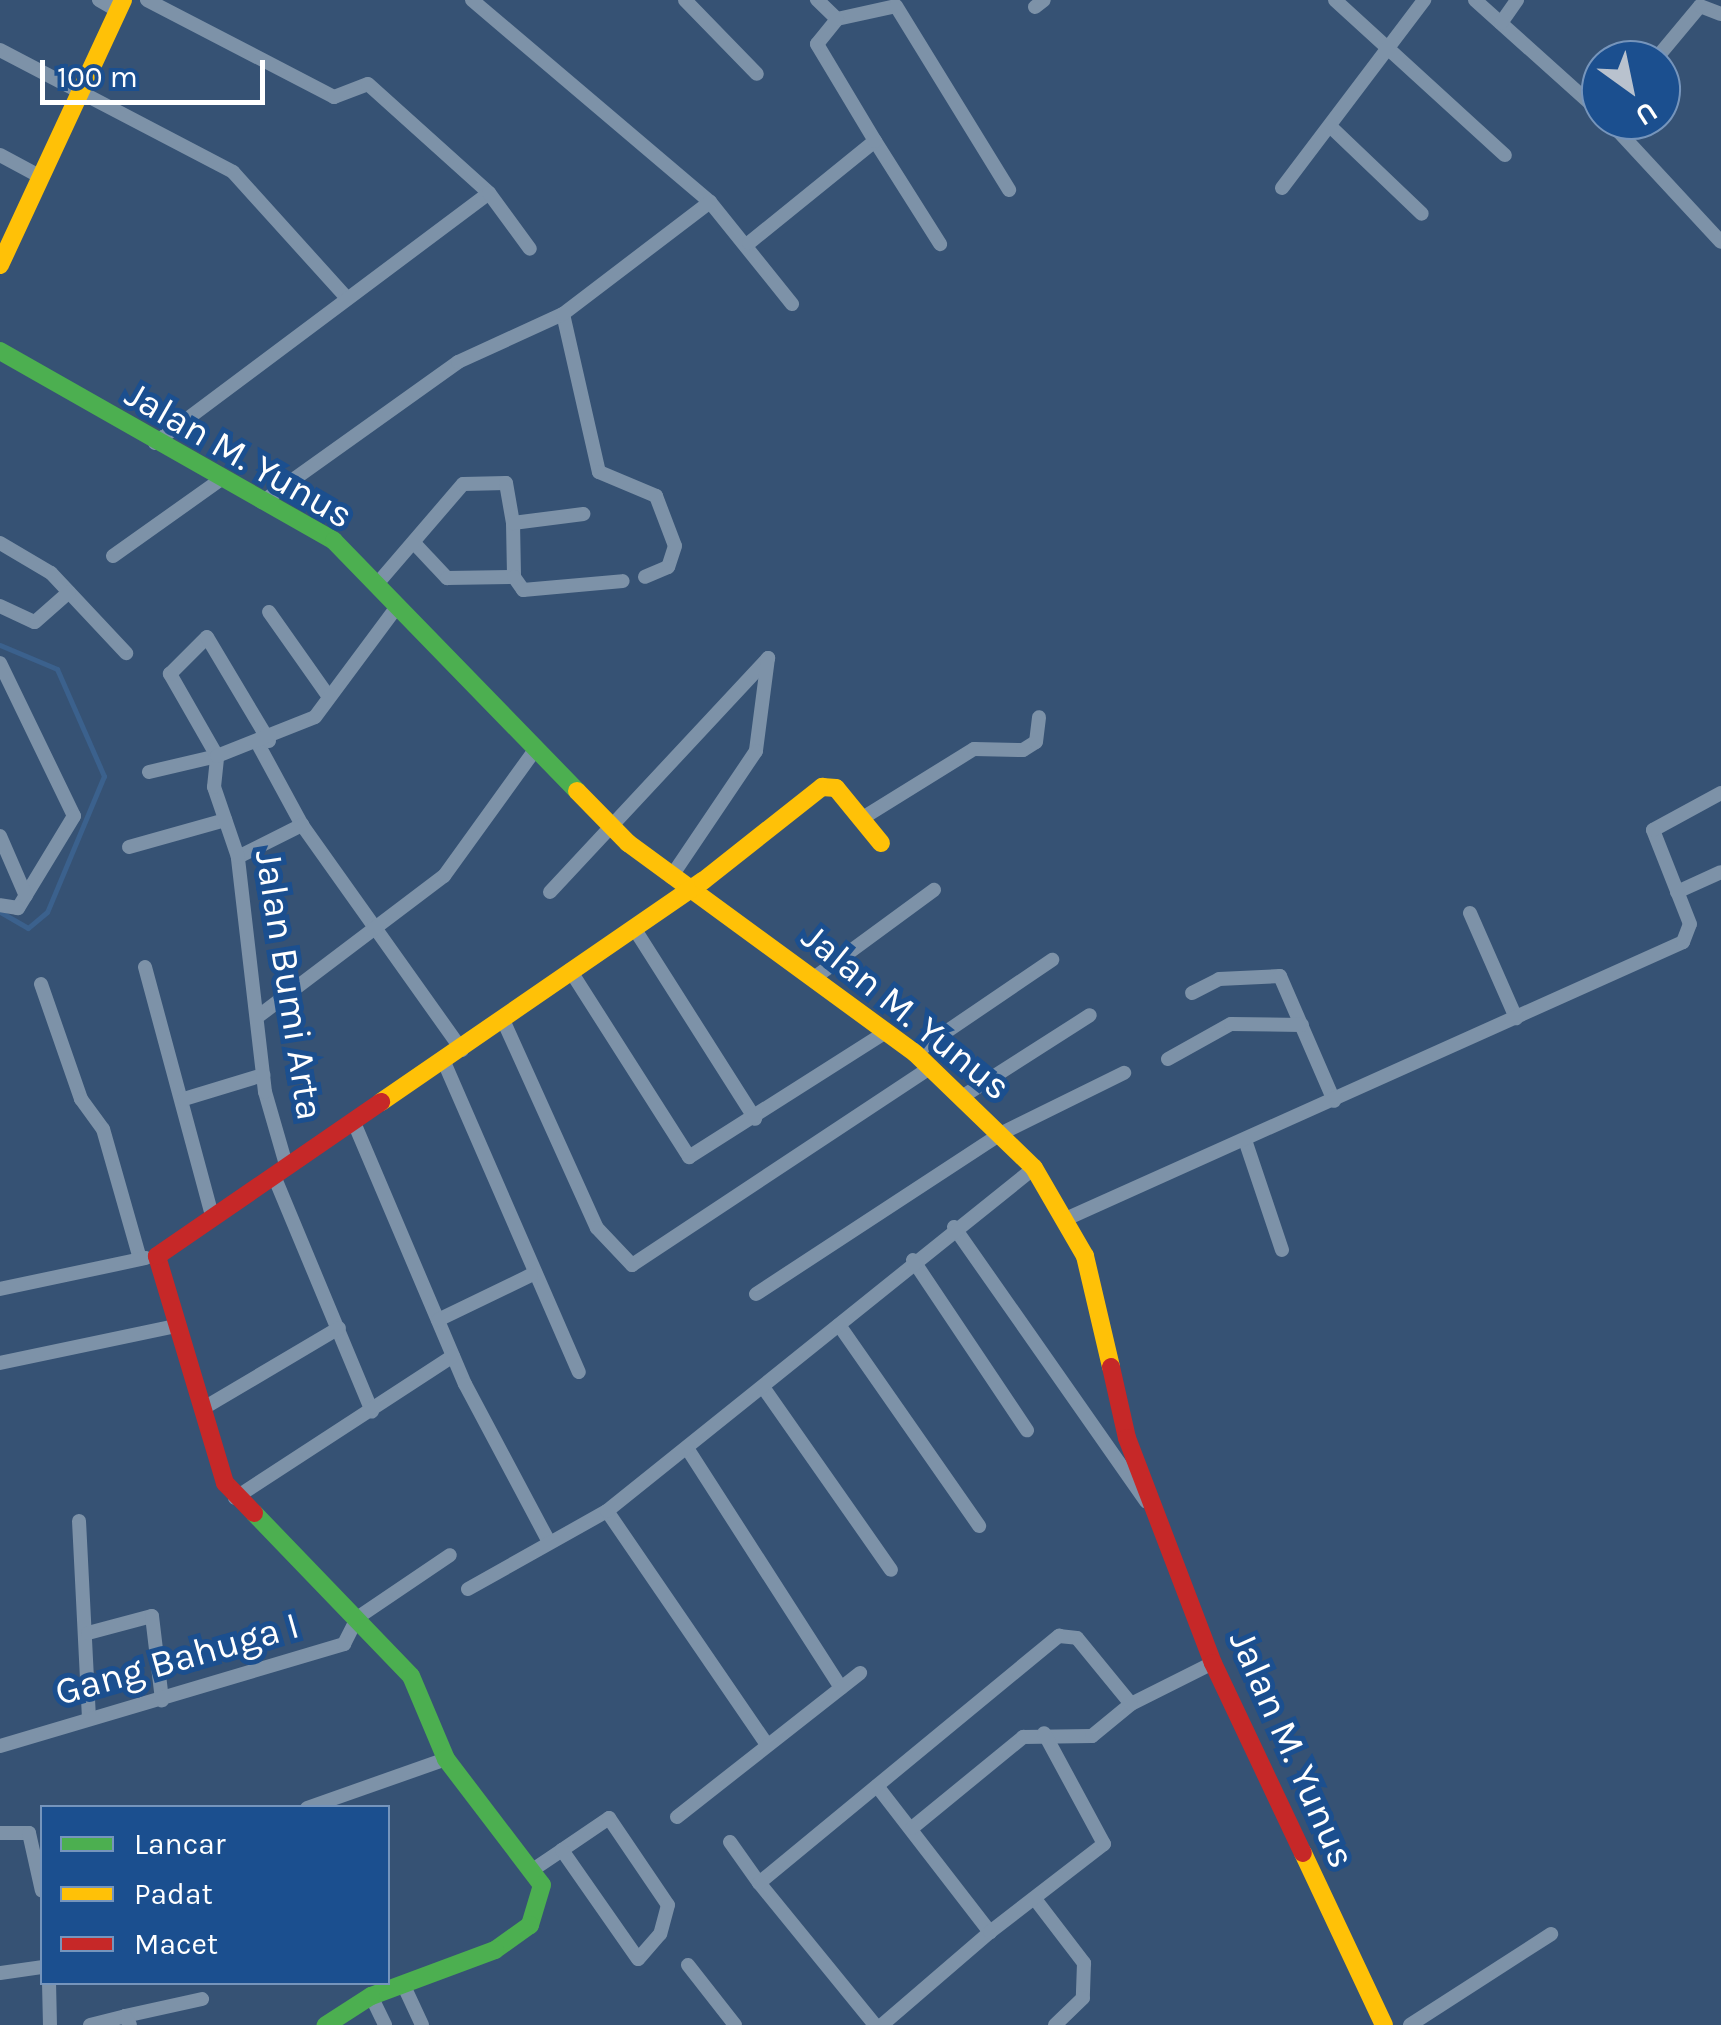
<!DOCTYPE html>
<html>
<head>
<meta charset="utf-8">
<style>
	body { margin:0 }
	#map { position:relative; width:1721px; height:2025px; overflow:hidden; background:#365274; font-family:Karla,sans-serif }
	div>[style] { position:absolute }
	.stream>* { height:5px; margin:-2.5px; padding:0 2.5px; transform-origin:2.5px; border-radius:2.5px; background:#3b618d }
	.street>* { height:14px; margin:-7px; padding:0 7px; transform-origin:7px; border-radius:7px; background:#7d92a8 }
	.fast>* { height:18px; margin:-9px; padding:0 9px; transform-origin:9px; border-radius:9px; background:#4caf50 }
	.slow>* { height:18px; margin:-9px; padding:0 9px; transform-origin:9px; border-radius:9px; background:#ffc107 }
	.jam>* { height:18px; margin:-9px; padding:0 9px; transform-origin:9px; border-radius:9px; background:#c62828 }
	span { translate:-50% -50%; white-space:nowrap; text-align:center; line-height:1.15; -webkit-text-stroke:10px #1b4f8f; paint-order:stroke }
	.street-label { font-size:38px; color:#fff }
	.legend { position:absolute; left:40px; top:1805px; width:350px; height:180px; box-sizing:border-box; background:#1b4f8f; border:2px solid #7695bc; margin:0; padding:12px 18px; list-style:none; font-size:30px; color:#fff }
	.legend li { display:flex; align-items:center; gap:20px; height:50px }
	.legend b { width:50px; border:2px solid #7695bc }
	.north { position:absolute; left:1581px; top:40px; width:100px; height:100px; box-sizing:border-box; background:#1b4f8f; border:2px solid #7695bc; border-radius:50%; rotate:147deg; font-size:28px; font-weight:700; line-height:40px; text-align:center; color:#fff }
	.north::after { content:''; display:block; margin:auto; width:35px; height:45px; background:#b9c2ce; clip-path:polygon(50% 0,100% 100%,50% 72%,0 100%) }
	.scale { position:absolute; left:40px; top:60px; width:225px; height:45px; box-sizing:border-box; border:5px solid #fff; border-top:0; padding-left:12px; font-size:30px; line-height:35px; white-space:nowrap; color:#fff; -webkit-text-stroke:8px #1b4f8f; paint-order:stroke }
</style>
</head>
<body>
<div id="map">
	<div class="stream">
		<i style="left:0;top:645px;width:62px;rotate:22.8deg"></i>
		<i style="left:57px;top:669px;width:117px;rotate:66.3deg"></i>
		<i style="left:104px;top:776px;width:147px;rotate:112.7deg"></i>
		<i style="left:47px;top:912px;width:25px;rotate:140deg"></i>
		<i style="left:28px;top:928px;width:32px;rotate:-150deg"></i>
	</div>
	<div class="street">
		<i style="left:99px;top:0;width:22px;rotate:30deg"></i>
		<i style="left:147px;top:0;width:211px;rotate:27.4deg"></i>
		<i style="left:334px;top:97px;width:36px;rotate:-21deg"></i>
		<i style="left:368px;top:84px;width:163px;rotate:42deg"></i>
		<i style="left:472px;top:0;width:312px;rotate:40.3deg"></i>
		<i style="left:710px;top:202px;width:131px;rotate:51.2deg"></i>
		<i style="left:685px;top:0;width:103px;rotate:45.8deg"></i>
		<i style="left:1335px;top:0;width:230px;rotate:42.4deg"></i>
		<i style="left:1475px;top:0;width:169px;rotate:41.9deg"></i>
		<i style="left:1035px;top:7px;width:11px;rotate:-38deg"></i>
		<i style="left:837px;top:19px;width:60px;rotate:-12.4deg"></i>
		<i style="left:896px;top:6px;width:216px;rotate:58.4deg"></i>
		<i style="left:1501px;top:23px;width:28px;rotate:-55deg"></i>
		<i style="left:0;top:50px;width:263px;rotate:27.6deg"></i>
		<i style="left:233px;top:172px;width:169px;rotate:47.9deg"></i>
		<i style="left:1655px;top:60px;width:70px;rotate:-50.2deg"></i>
		<i style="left:1700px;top:6px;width:22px;rotate:21deg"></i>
		<i style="left:1608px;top:120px;width:166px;rotate:47.2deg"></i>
		<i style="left:1332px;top:128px;width:124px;rotate:43.7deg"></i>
		<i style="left:875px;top:141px;width:122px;rotate:57.7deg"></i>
		<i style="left:0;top:155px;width:47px;rotate:28.2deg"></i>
		<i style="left:1282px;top:188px;width:236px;rotate:-52.9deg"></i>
		<i style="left:749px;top:243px;width:162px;rotate:-39deg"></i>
		<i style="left:875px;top:141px;width:113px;rotate:-120.9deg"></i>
		<i style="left:817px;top:44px;width:32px;rotate:-51deg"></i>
		<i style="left:837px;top:19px;width:28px;rotate:-136deg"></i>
		<i style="left:563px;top:314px;width:162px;rotate:77.2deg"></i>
		<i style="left:599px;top:472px;width:62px;rotate:22.8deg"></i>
		<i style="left:656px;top:496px;width:53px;rotate:69.2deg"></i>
		<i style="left:675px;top:546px;width:22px;rotate:108deg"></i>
		<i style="left:668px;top:567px;width:25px;rotate:157deg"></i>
		<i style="left:155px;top:443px;width:417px;rotate:-36.8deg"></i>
		<i style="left:489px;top:193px;width:69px;rotate:53.8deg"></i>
		<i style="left:262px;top:502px;width:241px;rotate:-35.5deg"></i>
		<i style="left:458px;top:362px;width:115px;rotate:-24.6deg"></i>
		<i style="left:563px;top:314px;width:185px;rotate:-37.3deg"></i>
		<i style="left:513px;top:523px;width:54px;rotate:88.9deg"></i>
		<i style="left:0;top:543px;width:59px;rotate:30.5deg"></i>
		<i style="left:51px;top:573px;width:110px;rotate:46.8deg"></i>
		<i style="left:415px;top:544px;width:47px;rotate:46.7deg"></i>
		<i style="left:447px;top:578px;width:67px;rotate:-0.9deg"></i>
		<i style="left:514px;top:577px;width:16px;rotate:55deg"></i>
		<i style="left:523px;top:590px;width:100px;rotate:-5.1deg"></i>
		<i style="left:113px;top:556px;width:131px;rotate:-35.4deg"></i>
		<i style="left:377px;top:584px;width:132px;rotate:-49.3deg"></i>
		<i style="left:463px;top:484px;width:43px;rotate:-1.3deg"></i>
		<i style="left:506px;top:483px;width:41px;rotate:80.1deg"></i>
		<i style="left:513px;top:523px;width:71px;rotate:-7.3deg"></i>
		<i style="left:0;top:606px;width:38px;rotate:25deg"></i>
		<i style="left:35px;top:622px;width:45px;rotate:-41.4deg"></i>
		<i style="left:269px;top:612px;width:104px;rotate:54.8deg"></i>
		<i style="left:0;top:663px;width:170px;rotate:64.2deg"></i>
		<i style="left:74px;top:816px;width:108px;rotate:121.3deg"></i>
		<i style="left:18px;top:908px;width:18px;rotate:-171deg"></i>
		<i style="left:258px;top:744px;width:92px;rotate:61.5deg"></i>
		<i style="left:302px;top:825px;width:276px;rotate:54.6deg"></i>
		<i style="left:149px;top:772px;width:70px;rotate:-13.2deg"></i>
		<i style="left:217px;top:756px;width:95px;rotate:-119.8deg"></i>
		<i style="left:170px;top:674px;width:52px;rotate:-45deg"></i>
		<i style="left:207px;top:637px;width:121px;rotate:59.2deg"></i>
		<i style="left:861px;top:819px;width:133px;rotate:-31.8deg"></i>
		<i style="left:974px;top:749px;width:49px;rotate:1.2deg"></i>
		<i style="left:1023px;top:750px;width:15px;rotate:-32deg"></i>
		<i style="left:1036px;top:742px;width:25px;rotate:-83deg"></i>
		<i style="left:0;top:836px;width:65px;rotate:66.6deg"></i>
		<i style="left:129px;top:847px;width:100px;rotate:-15.7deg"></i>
		<i style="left:238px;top:857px;width:72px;rotate:-26.6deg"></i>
		<i style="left:550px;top:892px;width:320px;rotate:-47deg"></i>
		<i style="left:768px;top:658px;width:94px;rotate:97.4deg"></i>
		<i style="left:756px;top:751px;width:152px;rotate:124deg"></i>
		<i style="left:1677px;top:892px;width:48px;rotate:-24.4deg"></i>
		<i style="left:1470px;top:913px;width:115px;rotate:66.3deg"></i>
		<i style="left:634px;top:928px;width:226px;rotate:57.6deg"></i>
		<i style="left:145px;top:967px;width:258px;rotate:74.9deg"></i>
		<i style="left:570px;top:970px;width:222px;rotate:57.5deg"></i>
		<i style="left:689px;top:1157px;width:233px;rotate:-32.4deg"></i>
		<i style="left:814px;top:978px;width:149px;rotate:-36.3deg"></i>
		<i style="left:41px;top:984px;width:122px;rotate:70.8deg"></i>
		<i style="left:81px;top:1099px;width:37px;rotate:54deg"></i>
		<i style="left:103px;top:1129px;width:135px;rotate:74.1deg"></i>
		<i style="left:1192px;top:993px;width:30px;rotate:-27deg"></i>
		<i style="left:1219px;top:979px;width:61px;rotate:-2.8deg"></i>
		<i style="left:1280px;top:976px;width:136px;rotate:66.6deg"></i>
		<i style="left:260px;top:1015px;width:231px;rotate:-37.1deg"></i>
		<i style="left:444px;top:876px;width:155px;rotate:-54.2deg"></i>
		<i style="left:503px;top:1020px;width:228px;rotate:65.7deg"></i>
		<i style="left:597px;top:1228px;width:51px;rotate:46.6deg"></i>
		<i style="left:632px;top:1265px;width:359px;rotate:-33.5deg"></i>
		<i style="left:915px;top:1053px;width:166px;rotate:-34.2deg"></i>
		<i style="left:1168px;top:1059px;width:72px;rotate:-29.1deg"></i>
		<i style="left:1231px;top:1024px;width:71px;rotate:0.8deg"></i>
		<i style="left:444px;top:1062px;width:338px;rotate:66.5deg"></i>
		<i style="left:965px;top:1095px;width:148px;rotate:-32.6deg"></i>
		<i style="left:184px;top:1099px;width:83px;rotate:-16.9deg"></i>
		<i style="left:355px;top:1125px;width:281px;rotate:67deg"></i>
		<i style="left:465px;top:1384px;width:174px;rotate:62deg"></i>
		<i style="left:1245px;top:1140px;width:116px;rotate:71.4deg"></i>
		<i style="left:287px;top:1168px;width:79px;rotate:-106.1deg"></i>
		<i style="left:265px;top:1092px;width:237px;rotate:-96.6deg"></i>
		<i style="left:238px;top:857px;width:74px;rotate:-108.9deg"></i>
		<i style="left:214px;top:787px;width:31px;rotate:-84deg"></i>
		<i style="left:217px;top:756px;width:105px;rotate:-21.7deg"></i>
		<i style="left:315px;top:717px;width:136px;rotate:-53.4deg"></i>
		<i style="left:274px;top:1176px;width:255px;rotate:67.4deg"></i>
		<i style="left:1068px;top:1218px;width:674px;rotate:-24.17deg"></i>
		<i style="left:1683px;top:942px;width:19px;rotate:-69deg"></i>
		<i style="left:1690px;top:924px;width:101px;rotate:-111.5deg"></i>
		<i style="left:1653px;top:830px;width:77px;rotate:-28.6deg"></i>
		<i style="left:954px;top:1227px;width:335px;rotate:55deg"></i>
		<i style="left:913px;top:1260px;width:205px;rotate:56.2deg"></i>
		<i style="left:0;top:1289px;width:149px;rotate:-12deg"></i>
		<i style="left:756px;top:1294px;width:296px;rotate:-33.2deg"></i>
		<i style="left:1004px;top:1132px;width:134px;rotate:-26.2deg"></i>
		<i style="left:438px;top:1320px;width:103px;rotate:-25.8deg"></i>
		<i style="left:839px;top:1325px;width:245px;rotate:55.1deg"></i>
		<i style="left:0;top:1363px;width:179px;rotate:-11.9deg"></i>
		<i style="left:763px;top:1387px;width:223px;rotate:55deg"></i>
		<i style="left:202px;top:1409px;width:159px;rotate:-30.6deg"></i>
		<i style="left:687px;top:1448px;width:285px;rotate:57.3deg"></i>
		<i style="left:235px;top:1498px;width:260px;rotate:-33.1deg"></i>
		<i style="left:607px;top:1511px;width:283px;rotate:55.6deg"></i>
		<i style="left:79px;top:1521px;width:195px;rotate:87.1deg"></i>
		<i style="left:468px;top:1589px;width:159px;rotate:-29.3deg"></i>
		<i style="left:607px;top:1511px;width:548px;rotate:-38.77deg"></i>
		<i style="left:88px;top:1633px;width:66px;rotate:-14.9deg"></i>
		<i style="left:152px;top:1616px;width:85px;rotate:83.2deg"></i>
		<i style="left:0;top:1746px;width:359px;rotate:-16.5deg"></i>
		<i style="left:344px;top:1644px;width:29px;rotate:-63deg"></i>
		<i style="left:357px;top:1618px;width:112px;rotate:-34.1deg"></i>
		<i style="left:877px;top:1786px;width:185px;rotate:52.3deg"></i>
		<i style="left:990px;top:1932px;width:143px;rotate:139.3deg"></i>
		<i style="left:307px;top:1808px;width:147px;rotate:-19.4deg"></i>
		<i style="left:677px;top:1817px;width:233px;rotate:-38.2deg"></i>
		<i style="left:912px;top:1828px;width:144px;rotate:-39.3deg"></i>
		<i style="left:1023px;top:1737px;width:69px;rotate:-0.8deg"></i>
		<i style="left:1092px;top:1736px;width:50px;rotate:-39.4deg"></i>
		<i style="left:1131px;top:1704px;width:92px;rotate:-26.6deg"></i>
		<i style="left:0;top:1833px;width:29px"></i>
		<i style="left:29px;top:1833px;width:59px;rotate:77.4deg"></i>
		<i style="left:730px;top:1842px;width:50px;rotate:54.7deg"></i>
		<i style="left:534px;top:1869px;width:34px;rotate:-34deg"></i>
		<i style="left:562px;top:1850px;width:57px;rotate:-34.2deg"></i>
		<i style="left:609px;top:1818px;width:105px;rotate:55.9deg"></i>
		<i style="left:668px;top:1905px;width:30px;rotate:105deg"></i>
		<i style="left:660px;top:1934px;width:33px;rotate:131deg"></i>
		<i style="left:638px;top:1959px;width:133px;rotate:-124.9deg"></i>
		<i style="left:1035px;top:1899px;width:81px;rotate:52.6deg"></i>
		<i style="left:1084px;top:1963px;width:35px;rotate:92deg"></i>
		<i style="left:1083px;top:1998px;width:39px;rotate:136deg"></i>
		<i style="left:990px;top:1932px;width:144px;rotate:-37.7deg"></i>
		<i style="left:1104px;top:1844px;width:126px;rotate:-118.4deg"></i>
		<i style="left:688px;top:1965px;width:76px;rotate:51.9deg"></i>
		<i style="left:0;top:1973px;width:42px;rotate:-8.1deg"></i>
		<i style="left:49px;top:1982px;width:43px;rotate:88.7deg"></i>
		<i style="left:403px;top:1984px;width:45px;rotate:65.1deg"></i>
		<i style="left:371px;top:1996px;width:32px;rotate:64deg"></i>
		<i style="left:125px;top:2016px;width:79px;rotate:-12.4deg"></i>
		<i style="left:90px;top:2025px;width:36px;rotate:-14deg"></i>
		<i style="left:125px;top:2016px;width:10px;rotate:61deg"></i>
		<i style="left:875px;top:2025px;width:183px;rotate:-129.2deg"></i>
		<i style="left:759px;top:1883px;width:389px;rotate:-39.5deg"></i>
		<i style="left:1059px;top:1636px;width:18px;rotate:6deg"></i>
		<i style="left:1077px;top:1638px;width:85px;rotate:50.7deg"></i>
		<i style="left:1410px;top:2025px;width:168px;rotate:-32.8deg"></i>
	</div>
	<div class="fast">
		<i style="left:0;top:351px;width:384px;rotate:29.6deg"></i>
		<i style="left:334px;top:541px;width:349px;rotate:45.8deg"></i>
		<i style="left:254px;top:1513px;width:226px;rotate:46.1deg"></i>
		<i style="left:411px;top:1676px;width:90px;rotate:67.1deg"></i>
		<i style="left:446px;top:1759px;width:158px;rotate:52.7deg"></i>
		<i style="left:542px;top:1885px;width:42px;rotate:106.7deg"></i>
		<i style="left:530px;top:1925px;width:43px;rotate:144.5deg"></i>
		<i style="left:495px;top:1950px;width:132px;rotate:159.6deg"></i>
		<i style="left:371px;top:1996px;width:54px;rotate:147.2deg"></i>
	</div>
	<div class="slow">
		<i style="left:0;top:265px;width:292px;rotate:-65.1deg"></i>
		<i style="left:577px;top:791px;width:73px;rotate:45.6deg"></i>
		<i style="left:628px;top:843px;width:356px;rotate:36.2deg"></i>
		<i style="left:915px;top:1053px;width:165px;rotate:44deg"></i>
		<i style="left:1034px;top:1168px;width:102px;rotate:59.9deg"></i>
		<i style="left:1085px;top:1256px;width:114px;rotate:76.8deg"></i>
		<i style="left:381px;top:1102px;width:391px;rotate:-34.5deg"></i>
		<i style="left:703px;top:881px;width:152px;rotate:-38.3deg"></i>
		<i style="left:822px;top:787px;width:14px;rotate:4deg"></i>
		<i style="left:836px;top:788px;width:71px;rotate:50.7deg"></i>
		<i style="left:1303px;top:1853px;width:190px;rotate:64.8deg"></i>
	</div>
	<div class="jam">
		<i style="left:1111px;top:1367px;width:73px;rotate:77.3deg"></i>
		<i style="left:1127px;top:1438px;width:241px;rotate:69.1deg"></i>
		<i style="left:1213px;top:1663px;width:210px;rotate:64.7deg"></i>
		<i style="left:254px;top:1513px;width:42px;rotate:-134deg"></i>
		<i style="left:225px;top:1483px;width:237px;rotate:-106.7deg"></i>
		<i style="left:157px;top:1256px;width:272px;rotate:-34.5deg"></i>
	</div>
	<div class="street-label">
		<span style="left:239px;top:455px;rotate:30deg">Jalan M. Yunus</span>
		<span style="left:289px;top:985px;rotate:81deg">Jalan Bumi Arta</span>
		<span style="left:906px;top:1012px;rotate:39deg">Jalan M. Yunus</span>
		<span style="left:177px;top:1659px;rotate:-16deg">Gang Bahuga I</span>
		<span style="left:1292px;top:1749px;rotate:66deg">Jalan M. Yunus</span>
	</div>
	<ul class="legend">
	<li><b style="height:12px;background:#4caf50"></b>Lancar</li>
	<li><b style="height:12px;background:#ffc107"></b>Padat</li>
	<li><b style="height:12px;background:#c62828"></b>Macet</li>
	</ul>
	<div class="north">U</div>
	<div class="scale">100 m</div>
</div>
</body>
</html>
